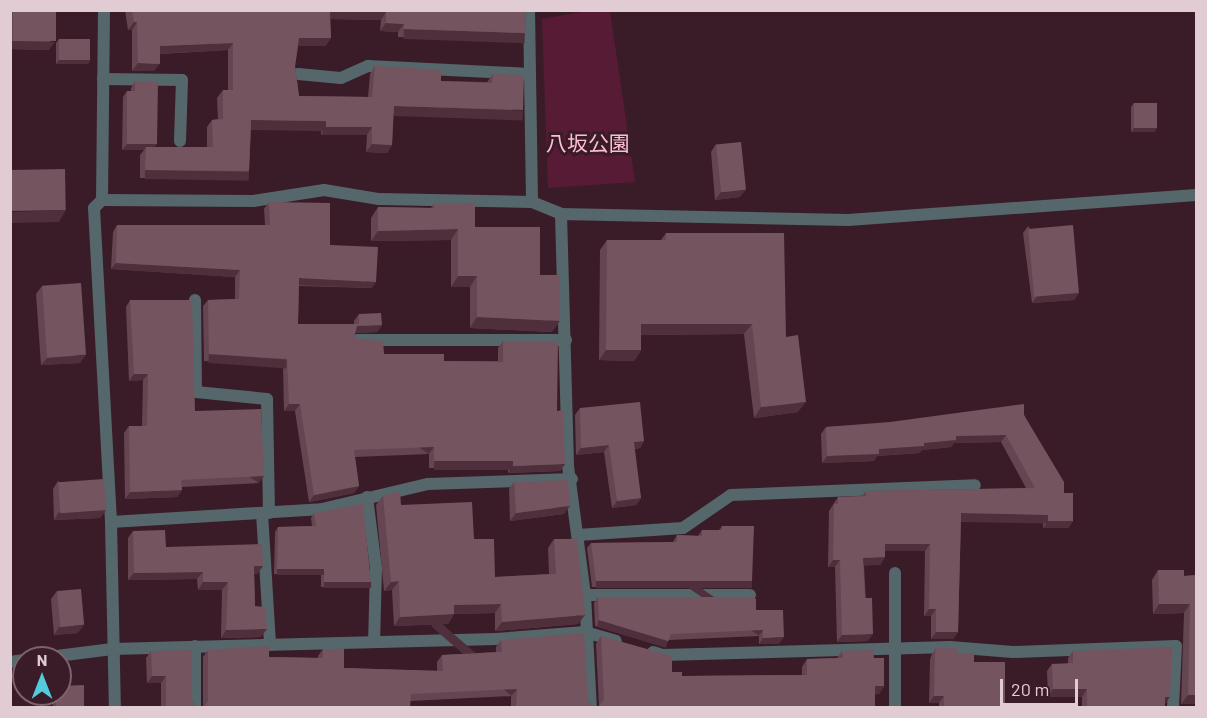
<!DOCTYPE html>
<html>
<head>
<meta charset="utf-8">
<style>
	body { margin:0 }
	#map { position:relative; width:1207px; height:718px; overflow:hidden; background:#3a1c28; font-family:Barlow,"Noto Sans JP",sans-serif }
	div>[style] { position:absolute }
	.green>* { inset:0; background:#581b36 }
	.lane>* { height:12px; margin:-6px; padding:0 6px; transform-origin:6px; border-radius:6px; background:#55676b }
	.street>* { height:12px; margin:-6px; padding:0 6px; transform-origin:6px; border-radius:6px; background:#55676b }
	.wall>* { inset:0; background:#654551 }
	.shaded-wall>* { inset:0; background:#4e2f3b; transform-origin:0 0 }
	.building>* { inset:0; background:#73545f; transform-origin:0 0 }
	span { translate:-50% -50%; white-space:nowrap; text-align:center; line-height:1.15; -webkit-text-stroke:6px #3a1c28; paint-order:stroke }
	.park-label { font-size:21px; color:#fcbed3 }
	.frame { position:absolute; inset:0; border:12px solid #e1ccd3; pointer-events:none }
	.north { position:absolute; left:12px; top:646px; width:60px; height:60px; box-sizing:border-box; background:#3a1c28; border:2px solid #7d626c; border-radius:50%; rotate:0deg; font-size:16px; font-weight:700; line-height:24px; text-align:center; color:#e1ccd3 }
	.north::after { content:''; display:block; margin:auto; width:21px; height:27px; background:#54cadd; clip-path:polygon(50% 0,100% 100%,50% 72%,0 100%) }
	.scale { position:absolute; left:1000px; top:679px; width:78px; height:27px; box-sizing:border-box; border:3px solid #e1ccd3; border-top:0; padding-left:8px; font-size:18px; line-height:21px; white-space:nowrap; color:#e1ccd3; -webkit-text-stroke:4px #3a1c28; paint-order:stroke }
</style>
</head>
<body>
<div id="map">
	<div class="green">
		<i style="clip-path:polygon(587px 11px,610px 11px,635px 182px,548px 188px,542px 19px)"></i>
	</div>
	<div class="lane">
		<i style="left:195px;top:300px;width:92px;rotate:89.4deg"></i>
		<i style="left:196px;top:392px;width:71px;rotate:5.6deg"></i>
		<i style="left:267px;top:399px;width:114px;rotate:89deg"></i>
		<i style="left:367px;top:497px;width:72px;rotate:82.8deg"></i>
		<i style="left:376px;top:568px;width:74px;rotate:91.5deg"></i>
		<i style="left:262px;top:513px;width:132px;rotate:86.5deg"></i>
		<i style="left:895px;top:573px;width:135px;rotate:90deg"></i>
	</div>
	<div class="street">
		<i style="left:104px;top:10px;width:190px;rotate:90.6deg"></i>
		<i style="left:102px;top:200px;width:11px;rotate:135deg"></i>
		<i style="left:94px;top:208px;width:314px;rotate:86.9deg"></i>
		<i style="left:111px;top:522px;width:186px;rotate:88.8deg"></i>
		<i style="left:529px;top:10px;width:192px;rotate:89.1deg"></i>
		<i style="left:298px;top:74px;width:43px;rotate:5.3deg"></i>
		<i style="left:341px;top:78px;width:30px;rotate:-24deg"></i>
		<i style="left:368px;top:66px;width:162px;rotate:2.8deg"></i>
		<i style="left:103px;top:79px;width:79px;rotate:0.7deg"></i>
		<i style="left:182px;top:80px;width:61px;rotate:91.9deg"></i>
		<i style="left:102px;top:200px;width:151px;rotate:0.4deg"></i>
		<i style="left:253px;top:201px;width:72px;rotate:-8.8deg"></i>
		<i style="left:324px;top:190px;width:56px;rotate:9.3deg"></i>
		<i style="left:379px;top:199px;width:153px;rotate:1.1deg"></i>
		<i style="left:532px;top:202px;width:31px;rotate:22deg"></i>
		<i style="left:561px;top:214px;width:287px;rotate:1.2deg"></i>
		<i style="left:848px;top:220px;width:349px;rotate:-4.1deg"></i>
		<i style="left:561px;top:214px;width:252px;rotate:88.4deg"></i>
		<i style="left:568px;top:466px;width:130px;rotate:82.5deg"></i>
		<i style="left:585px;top:595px;width:113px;rotate:87deg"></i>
		<i style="left:357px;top:340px;width:209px"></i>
		<i style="left:111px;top:522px;width:211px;rotate:-3.5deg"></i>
		<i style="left:322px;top:509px;width:109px;rotate:-13.3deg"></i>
		<i style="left:428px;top:484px;width:144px;rotate:-2deg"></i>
		<i style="left:578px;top:535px;width:105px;rotate:-3.8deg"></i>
		<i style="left:683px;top:528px;width:58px;rotate:-34.5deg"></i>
		<i style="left:731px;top:495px;width:244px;rotate:-2.3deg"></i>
		<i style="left:585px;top:595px;width:165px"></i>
		<i style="left:195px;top:646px;width:62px;rotate:90deg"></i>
		<i style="left:653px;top:652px;width:10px;rotate:17deg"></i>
		<i style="left:663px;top:655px;width:287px;rotate:-1.6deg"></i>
		<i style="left:950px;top:647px;width:63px;rotate:4.5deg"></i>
		<i style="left:1013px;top:652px;width:163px;rotate:-2.1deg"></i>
		<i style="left:1176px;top:646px;width:62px;rotate:92.8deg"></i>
		<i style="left:41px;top:658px;width:72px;rotate:-7.2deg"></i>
		<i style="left:112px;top:649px;width:384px;rotate:-1.5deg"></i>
		<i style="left:496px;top:639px;width:89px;rotate:-4.5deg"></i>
		<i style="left:585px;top:632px;width:32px;rotate:16deg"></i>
		<i style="left:10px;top:662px;width:14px;rotate:-8deg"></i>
	</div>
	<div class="wall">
		<i style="clip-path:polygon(12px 10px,56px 10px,49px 50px,10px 49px,10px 13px)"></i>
		<i style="clip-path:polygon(125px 10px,526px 10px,525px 33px,519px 41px,398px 37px,398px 32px,380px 31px,381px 20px,330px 19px,331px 38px,325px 46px,298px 46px,295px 66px,299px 96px,368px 97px,370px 74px,375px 66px,441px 81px,487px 82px,493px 74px,517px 118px,393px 114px,392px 145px,387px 153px,366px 152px,367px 135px,321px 135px,321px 129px,251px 128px,249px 171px,244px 179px,140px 178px,140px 155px,144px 150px,122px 150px,123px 97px,127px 91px,131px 91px,131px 88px,135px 81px,155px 147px,207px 147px,207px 127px,212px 120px,218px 119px,217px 98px,223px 90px,228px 90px,228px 50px,160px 54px,154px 71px,132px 71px,132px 30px,128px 30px)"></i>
		<i style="clip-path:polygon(59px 39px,90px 60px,88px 64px,56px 64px,56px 43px)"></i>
		<i style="clip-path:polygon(1134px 103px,1157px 128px,1154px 132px,1131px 132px,1131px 107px)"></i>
		<i style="clip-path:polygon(716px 144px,740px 197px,715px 200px,711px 152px)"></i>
		<i style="clip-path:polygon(269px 202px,330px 245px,372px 288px,299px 286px,298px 324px,354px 324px,354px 321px,359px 314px,382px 325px,377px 332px,355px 333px,354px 338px,384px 354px,444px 361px,498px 361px,498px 348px,503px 341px,557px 411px,565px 464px,560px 471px,508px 473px,508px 468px,429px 468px,429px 454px,355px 457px,359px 486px,354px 493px,309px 502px,295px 411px,284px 411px,283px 366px,204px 361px,203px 306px,208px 300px,235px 299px,235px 277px,111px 269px,113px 232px,117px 225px,265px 225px,264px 209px)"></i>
		<i style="clip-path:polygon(434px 204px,475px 227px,540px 275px,552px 332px,470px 328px,470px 287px,451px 287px,451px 240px,371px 241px,371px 218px,378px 207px,431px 208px)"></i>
		<i style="clip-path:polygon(1028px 226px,1079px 293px,1074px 300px,1032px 303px,1023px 233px)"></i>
		<i style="clip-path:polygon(666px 233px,786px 337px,798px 412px,754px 418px,744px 334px,641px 335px,641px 350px,634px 361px,599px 360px,600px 250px,607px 240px,661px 240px)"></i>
		<i style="clip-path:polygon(42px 286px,80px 363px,41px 365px,36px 294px)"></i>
		<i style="clip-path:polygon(130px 300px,195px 411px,259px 483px,182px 487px,182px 490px,177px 497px,125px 499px,124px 433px,129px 426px,142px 426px,143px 380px,129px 381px,126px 307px)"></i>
		<i style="clip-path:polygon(580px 408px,644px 441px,640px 448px,634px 449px,641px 498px,636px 505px,612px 508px,604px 452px,576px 455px,575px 415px)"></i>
		<i style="clip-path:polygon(1024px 415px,1064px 493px,1073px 521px,1068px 528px,1043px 528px,1043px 523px,961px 521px,958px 632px,953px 639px,931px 639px,931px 616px,924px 616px,925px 551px,885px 551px,885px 557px,880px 565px,864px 565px,868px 641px,837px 642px,835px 567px,828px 567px,829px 511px,838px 497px,862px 496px,866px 491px,1026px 488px,1001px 442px,954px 443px,951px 447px,922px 450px,919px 453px,877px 456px,874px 461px,822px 463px,821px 434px,826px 427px)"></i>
		<i style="clip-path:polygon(58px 481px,106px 510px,100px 518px,54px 520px,53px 489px)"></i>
		<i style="clip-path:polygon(514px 482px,564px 514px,510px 521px,509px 489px)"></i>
		<i style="clip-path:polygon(383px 496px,474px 539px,495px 577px,549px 574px,548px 548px,554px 539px,578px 624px,495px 631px,495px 613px,454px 614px,448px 624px,394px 626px,392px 590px,384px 591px,376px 505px)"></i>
		<i style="clip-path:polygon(314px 513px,371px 582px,367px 587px,321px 587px,321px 574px,274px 574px,275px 532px,278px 527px,312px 526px,311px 518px)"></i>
		<i style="clip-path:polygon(722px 526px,752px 581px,748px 587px,592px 587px,587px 548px,591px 543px,673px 542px,677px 535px,698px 536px,702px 530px,719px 530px)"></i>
		<i style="clip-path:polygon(133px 531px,166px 547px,263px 566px,257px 574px,254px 574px,255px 606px,261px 637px,221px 638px,222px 590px,198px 590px,197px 579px,128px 580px,128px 538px)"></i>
		<i style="clip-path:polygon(1158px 570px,1184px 576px,1197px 575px,1197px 704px,1181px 704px,1184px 613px,1153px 614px,1152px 580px)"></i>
		<i style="clip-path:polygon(57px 591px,78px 633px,54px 635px,51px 599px)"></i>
		<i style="clip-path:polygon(598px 597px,756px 610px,779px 644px,759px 644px,759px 636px,669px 640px,664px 647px,595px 626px,594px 603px)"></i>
		<i style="clip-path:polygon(601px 636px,672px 672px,682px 676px,802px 675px,802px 667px,807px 659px,837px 658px,842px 651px,874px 658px,884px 686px,879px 694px,599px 706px,596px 644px)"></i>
		<i style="clip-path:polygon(501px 640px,588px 701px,595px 708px,511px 708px,511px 696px,410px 701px,410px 708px,203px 708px,203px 657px,208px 650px,269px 657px,318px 658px,318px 656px,323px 649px,344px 668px,437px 671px,437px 662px,442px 655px,496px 652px,496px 647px)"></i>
		<i style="clip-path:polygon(936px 648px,957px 653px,974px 662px,1005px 708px,939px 708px,939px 703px,929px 703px,930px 660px,931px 656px)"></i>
		<i style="clip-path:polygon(151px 651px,192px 701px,196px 708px,161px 708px,161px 683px,147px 683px,146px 658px)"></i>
		<i style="clip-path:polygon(1073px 651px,1165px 704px,1165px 708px,1082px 708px,1082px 697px,1048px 697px,1047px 671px,1052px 664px,1068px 664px,1068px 658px)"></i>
		<i style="clip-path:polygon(53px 694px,60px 694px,84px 708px,53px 708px)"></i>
	</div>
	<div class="shaded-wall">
		<i style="clip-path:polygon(330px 11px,386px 12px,381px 20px,325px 19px)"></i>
		<i style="clip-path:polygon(134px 22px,137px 22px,132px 30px,128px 30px)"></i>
		<i style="clip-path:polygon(386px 23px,404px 24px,398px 32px,380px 31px)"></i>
		<i style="left:404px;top:29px;width:121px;height:10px;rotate:2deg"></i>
		<i style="clip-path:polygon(299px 38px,331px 38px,325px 46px,294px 46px)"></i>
		<i style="clip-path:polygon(12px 41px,55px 42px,49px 50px,10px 49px,10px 43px)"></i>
		<i style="clip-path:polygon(233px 43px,228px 50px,155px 54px,160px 46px)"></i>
		<i style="clip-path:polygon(59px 60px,90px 60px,88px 64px,56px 64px)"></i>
		<i style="clip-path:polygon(138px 63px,160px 64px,154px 71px,132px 71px)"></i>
		<i style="left:394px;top:106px;width:129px;height:10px;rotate:2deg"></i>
		<i style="left:251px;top:120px;width:75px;height:10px;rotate:1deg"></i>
		<i style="clip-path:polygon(326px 127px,372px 127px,367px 135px,321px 135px)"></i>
		<i style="clip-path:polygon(1134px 128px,1157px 128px,1154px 132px,1131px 132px)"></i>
		<i style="clip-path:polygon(127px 144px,157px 144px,153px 150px,146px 147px,144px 150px,122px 150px)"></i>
		<i style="clip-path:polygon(372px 144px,392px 145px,387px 153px,366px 152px)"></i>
		<i style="left:145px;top:170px;width:104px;height:9px;rotate:1deg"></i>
		<i style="clip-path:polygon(746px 190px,740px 197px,715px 200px,721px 192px)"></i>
		<i style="clip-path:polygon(66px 210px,59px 222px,10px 223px,10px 212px)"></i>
		<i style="clip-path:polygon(458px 229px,451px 240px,371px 241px,378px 231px)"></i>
		<i style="clip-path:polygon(116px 263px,240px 270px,235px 277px,111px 269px)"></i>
		<i style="clip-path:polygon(458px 276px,477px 276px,470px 287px,451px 287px)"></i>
		<i style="clip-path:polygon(299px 278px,376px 282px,372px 288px,294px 285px)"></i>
		<i style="clip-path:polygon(1079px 293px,1074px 300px,1032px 303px,1037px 296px)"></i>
		<i style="clip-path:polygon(477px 317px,560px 321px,552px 332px,470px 328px)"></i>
		<i style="clip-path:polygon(641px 324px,752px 324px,744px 334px,634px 335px)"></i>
		<i style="clip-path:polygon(382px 325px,377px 332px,352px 333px,357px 326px)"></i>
		<i style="clip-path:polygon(606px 350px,641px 350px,634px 361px,599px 360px)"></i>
		<i style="left:209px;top:354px;width:78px;height:9px;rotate:4deg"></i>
		<i style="clip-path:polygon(86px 355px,80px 363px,41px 365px,47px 358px)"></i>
		<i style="clip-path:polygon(134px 374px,148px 374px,143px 380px,129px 381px)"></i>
		<i style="clip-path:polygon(806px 402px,798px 412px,754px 418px,761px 407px)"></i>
		<i style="clip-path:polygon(289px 404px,300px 404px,295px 411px,284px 411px)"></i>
		<i style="clip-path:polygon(1006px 435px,1001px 442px,954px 443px,951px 447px,922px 450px,919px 453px,877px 456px,874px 461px,822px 463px,827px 456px,924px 443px,956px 436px)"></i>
		<i style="clip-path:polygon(644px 441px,640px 448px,629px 449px,634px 442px)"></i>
		<i style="clip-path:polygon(609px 445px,604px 452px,576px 455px,581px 448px)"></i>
		<i style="left:434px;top:447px;width:9px;height:80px;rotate:126deg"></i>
		<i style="left:434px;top:461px;width:79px;height:9px"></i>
		<i style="clip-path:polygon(565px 464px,560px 471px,508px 473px,513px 466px)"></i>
		<i style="left:264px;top:476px;width:9px;height:83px;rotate:126deg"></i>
		<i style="clip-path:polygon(359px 486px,354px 493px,309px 502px,314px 495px)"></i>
		<i style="clip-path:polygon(182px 490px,177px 497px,125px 499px,130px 492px)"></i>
		<i style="clip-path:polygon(641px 498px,636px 505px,612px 508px,617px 501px)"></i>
		<i style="clip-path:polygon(570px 506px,564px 514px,510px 521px,516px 513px)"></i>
		<i style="clip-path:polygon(106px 510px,100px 518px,54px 520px,59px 512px)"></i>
		<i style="left:961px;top:513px;width:87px;height:9px;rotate:1deg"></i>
		<i style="clip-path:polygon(1048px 521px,1073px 521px,1068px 528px,1043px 528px)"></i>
		<i style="clip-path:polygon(885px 544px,930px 544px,925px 551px,880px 551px)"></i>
		<i style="clip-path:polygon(885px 557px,880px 565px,858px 566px,863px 558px)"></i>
		<i style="clip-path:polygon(833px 560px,840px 560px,835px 567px,828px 567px)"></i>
		<i style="clip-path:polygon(254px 566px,263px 566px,257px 574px,248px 574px)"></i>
		<i style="left:277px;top:569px;width:47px;height:6px"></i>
		<i style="clip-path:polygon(203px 572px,197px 579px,128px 580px,134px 573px)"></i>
		<i style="clip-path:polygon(399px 581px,392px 590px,384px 591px,391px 582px)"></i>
		<i style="left:596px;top:581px;width:156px;height:7px"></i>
		<i style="clip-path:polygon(203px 582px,228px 582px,222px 590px,198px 590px)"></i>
		<i style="left:324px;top:582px;width:47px;height:6px"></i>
		<i style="clip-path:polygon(501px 604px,495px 613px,447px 614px,454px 605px)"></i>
		<i style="clip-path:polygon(1159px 604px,1190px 604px,1184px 613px,1153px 614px)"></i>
		<i style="clip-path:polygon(929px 609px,936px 609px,931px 616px,924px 616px)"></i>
		<i style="clip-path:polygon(454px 614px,448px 624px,394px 626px,400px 617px)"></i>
		<i style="clip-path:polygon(585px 615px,578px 624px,495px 631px,502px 622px)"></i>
		<i style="left:599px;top:620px;width:72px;height:7px;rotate:17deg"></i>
		<i style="clip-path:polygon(84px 625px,78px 633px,54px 635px,59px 627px)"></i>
		<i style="clip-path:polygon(267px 629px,261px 637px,221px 638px,226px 630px)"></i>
		<i style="left:763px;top:630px;width:7px;height:92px;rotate:124deg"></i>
		<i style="clip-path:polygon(936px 632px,958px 632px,953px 639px,931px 639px)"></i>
		<i style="clip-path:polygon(873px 634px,868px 641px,837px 642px,842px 635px)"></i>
		<i style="clip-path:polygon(784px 637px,779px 644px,759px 644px,763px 638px)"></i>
		<i style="clip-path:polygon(152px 676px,166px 676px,161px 683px,147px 683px)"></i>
		<i style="clip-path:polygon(875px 686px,884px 686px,879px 694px,870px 694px)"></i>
		<i style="left:517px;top:689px;width:9px;height:106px;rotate:131deg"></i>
		<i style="clip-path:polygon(1053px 689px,1087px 689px,1082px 697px,1048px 697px)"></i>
		<i style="clip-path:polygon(1188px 695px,1197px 695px,1197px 704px,1181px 704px)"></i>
		<i style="clip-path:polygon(934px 696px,944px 696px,939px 703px,929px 703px)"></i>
		<i style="clip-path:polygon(1165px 697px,1170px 697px,1165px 704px)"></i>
	</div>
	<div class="building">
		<i style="left:13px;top:10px;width:43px;height:31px"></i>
		<i style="clip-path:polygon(132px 10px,526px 10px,525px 33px,404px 29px,404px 24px,386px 23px,386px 12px,330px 11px,331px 38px,299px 38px,295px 66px,299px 96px,372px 97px,375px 66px,441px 70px,441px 81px,492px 83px,493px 74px,524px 75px,523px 110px,394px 106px,392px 145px,372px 144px,372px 127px,326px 127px,326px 121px,251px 120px,249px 171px,145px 170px,146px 147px,213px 147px,212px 120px,223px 119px,223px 90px,233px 90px,233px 43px,160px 46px,160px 64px,138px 63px,137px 22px,134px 22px)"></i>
		<i style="left:59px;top:39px;width:31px;height:21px"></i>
		<i style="clip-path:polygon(135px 81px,158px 82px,157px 144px,127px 144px,127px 91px,135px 91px)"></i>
		<i style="left:1134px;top:103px;width:23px;height:25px"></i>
		<i style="left:741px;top:142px;width:48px;height:25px;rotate:84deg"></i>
		<i style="left:65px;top:169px;width:41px;height:55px;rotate:89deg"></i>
		<i style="clip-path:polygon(269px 202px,330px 203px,330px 245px,378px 247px,376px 282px,299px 278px,298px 324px,359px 324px,359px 314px,381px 313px,382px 325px,357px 326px,354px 338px,383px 341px,384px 354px,444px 354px,444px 361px,503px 362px,503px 341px,558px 341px,557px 411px,563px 410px,565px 464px,513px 466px,513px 461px,434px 461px,434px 447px,354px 450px,359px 486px,314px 495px,300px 404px,289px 404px,287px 359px,209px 354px,208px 300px,239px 299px,240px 270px,116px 263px,117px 225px,270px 225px)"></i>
		<i style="clip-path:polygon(475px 203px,475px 227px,540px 227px,540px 275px,560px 275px,560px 321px,477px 317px,477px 276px,458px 276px,458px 229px,378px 231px,378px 207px,434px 208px,434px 204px)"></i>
		<i style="left:1073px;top:225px;width:68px;height:45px;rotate:85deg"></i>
		<i style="clip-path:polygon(666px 233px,784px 233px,786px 337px,798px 335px,806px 402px,761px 407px,752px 324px,641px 324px,641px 350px,606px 350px,607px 240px,666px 240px)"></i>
		<i style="left:81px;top:283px;width:72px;height:39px;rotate:86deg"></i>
		<i style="clip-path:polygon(130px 300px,192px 300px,195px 411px,261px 409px,264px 476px,181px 480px,182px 490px,130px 492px,129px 426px,147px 426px,148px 374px,134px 374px)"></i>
		<i style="clip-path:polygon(640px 402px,644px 441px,634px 442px,641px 498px,617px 501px,609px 445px,581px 448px,580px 408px)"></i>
		<i style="clip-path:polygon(1024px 404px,1024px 415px,1064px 482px,1064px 493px,1073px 493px,1073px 521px,1048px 521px,1048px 515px,961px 513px,958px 632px,936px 632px,936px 609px,929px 609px,930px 544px,885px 544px,885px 557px,863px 558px,865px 598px,872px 598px,873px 634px,842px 635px,840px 560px,833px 560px,834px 504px,838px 504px,838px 497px,866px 496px,866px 491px,1035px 488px,1006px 435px,956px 436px,956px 440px,924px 443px,924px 446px,879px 449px,879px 454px,827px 456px,826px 427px,890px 422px)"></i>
		<i style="left:104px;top:479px;width:31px;height:46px;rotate:86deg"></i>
		<i style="clip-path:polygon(568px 480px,570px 506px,516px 513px,514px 482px)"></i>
		<i style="clip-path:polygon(400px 491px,401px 505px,472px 502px,474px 539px,494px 539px,495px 577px,556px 574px,554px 539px,577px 539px,585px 615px,502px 622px,501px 604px,454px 605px,454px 614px,400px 617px,399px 581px,391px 582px,383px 496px)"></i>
		<i style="clip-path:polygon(363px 504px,371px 582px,324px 582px,324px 569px,277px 569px,278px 527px,316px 526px,314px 513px)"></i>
		<i style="clip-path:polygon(722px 526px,754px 526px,752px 581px,596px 581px,591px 543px,677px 542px,677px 535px,702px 536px,702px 530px,722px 530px)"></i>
		<i style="clip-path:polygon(165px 530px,166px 547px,262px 544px,263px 566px,254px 566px,255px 606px,265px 607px,267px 629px,226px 630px,228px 582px,203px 582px,203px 572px,134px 573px,133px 531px)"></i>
		<i style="clip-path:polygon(1158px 570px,1184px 570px,1184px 576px,1197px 575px,1197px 695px,1188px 695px,1190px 604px,1159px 604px)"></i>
		<i style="left:81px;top:589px;width:36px;height:24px;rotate:85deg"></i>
		<i style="clip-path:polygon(598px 597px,752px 597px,756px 599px,756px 610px,783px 610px,784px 637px,763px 638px,763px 630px,671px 634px,668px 641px,599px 620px)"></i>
		<i style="clip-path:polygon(584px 633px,588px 701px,595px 708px,516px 708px,517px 689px,411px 694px,410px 708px,204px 708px,208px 701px,208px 650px,269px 646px,269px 657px,323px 658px,323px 649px,344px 649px,344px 668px,443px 671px,442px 655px,502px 652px,501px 640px)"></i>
		<i style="clip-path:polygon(601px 636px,672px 656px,672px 672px,682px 672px,682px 676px,807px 675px,807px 659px,843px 658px,842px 651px,873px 650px,874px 658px,884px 658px,884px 686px,875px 686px,875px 708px,597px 708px,604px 700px)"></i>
		<i style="clip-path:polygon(1172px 647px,1170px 697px,1165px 697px,1165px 708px,1087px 708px,1087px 689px,1053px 689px,1052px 664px,1073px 663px,1073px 651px)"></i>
		<i style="clip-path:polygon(936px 648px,957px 648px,957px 653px,974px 653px,974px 662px,1005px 662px,1005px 708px,944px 708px,944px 696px,934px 696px,935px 653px)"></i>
		<i style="clip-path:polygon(192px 650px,192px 701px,196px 708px,166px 708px,166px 676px,152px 676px,151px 651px)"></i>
		<i style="clip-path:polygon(84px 685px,84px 708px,56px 708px,56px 694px,60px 694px,60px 686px)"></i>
	</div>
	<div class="park-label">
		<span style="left:588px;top:143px">八坂公園</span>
	</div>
	<div class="frame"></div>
	<div class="north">N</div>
	<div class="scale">20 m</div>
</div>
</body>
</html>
